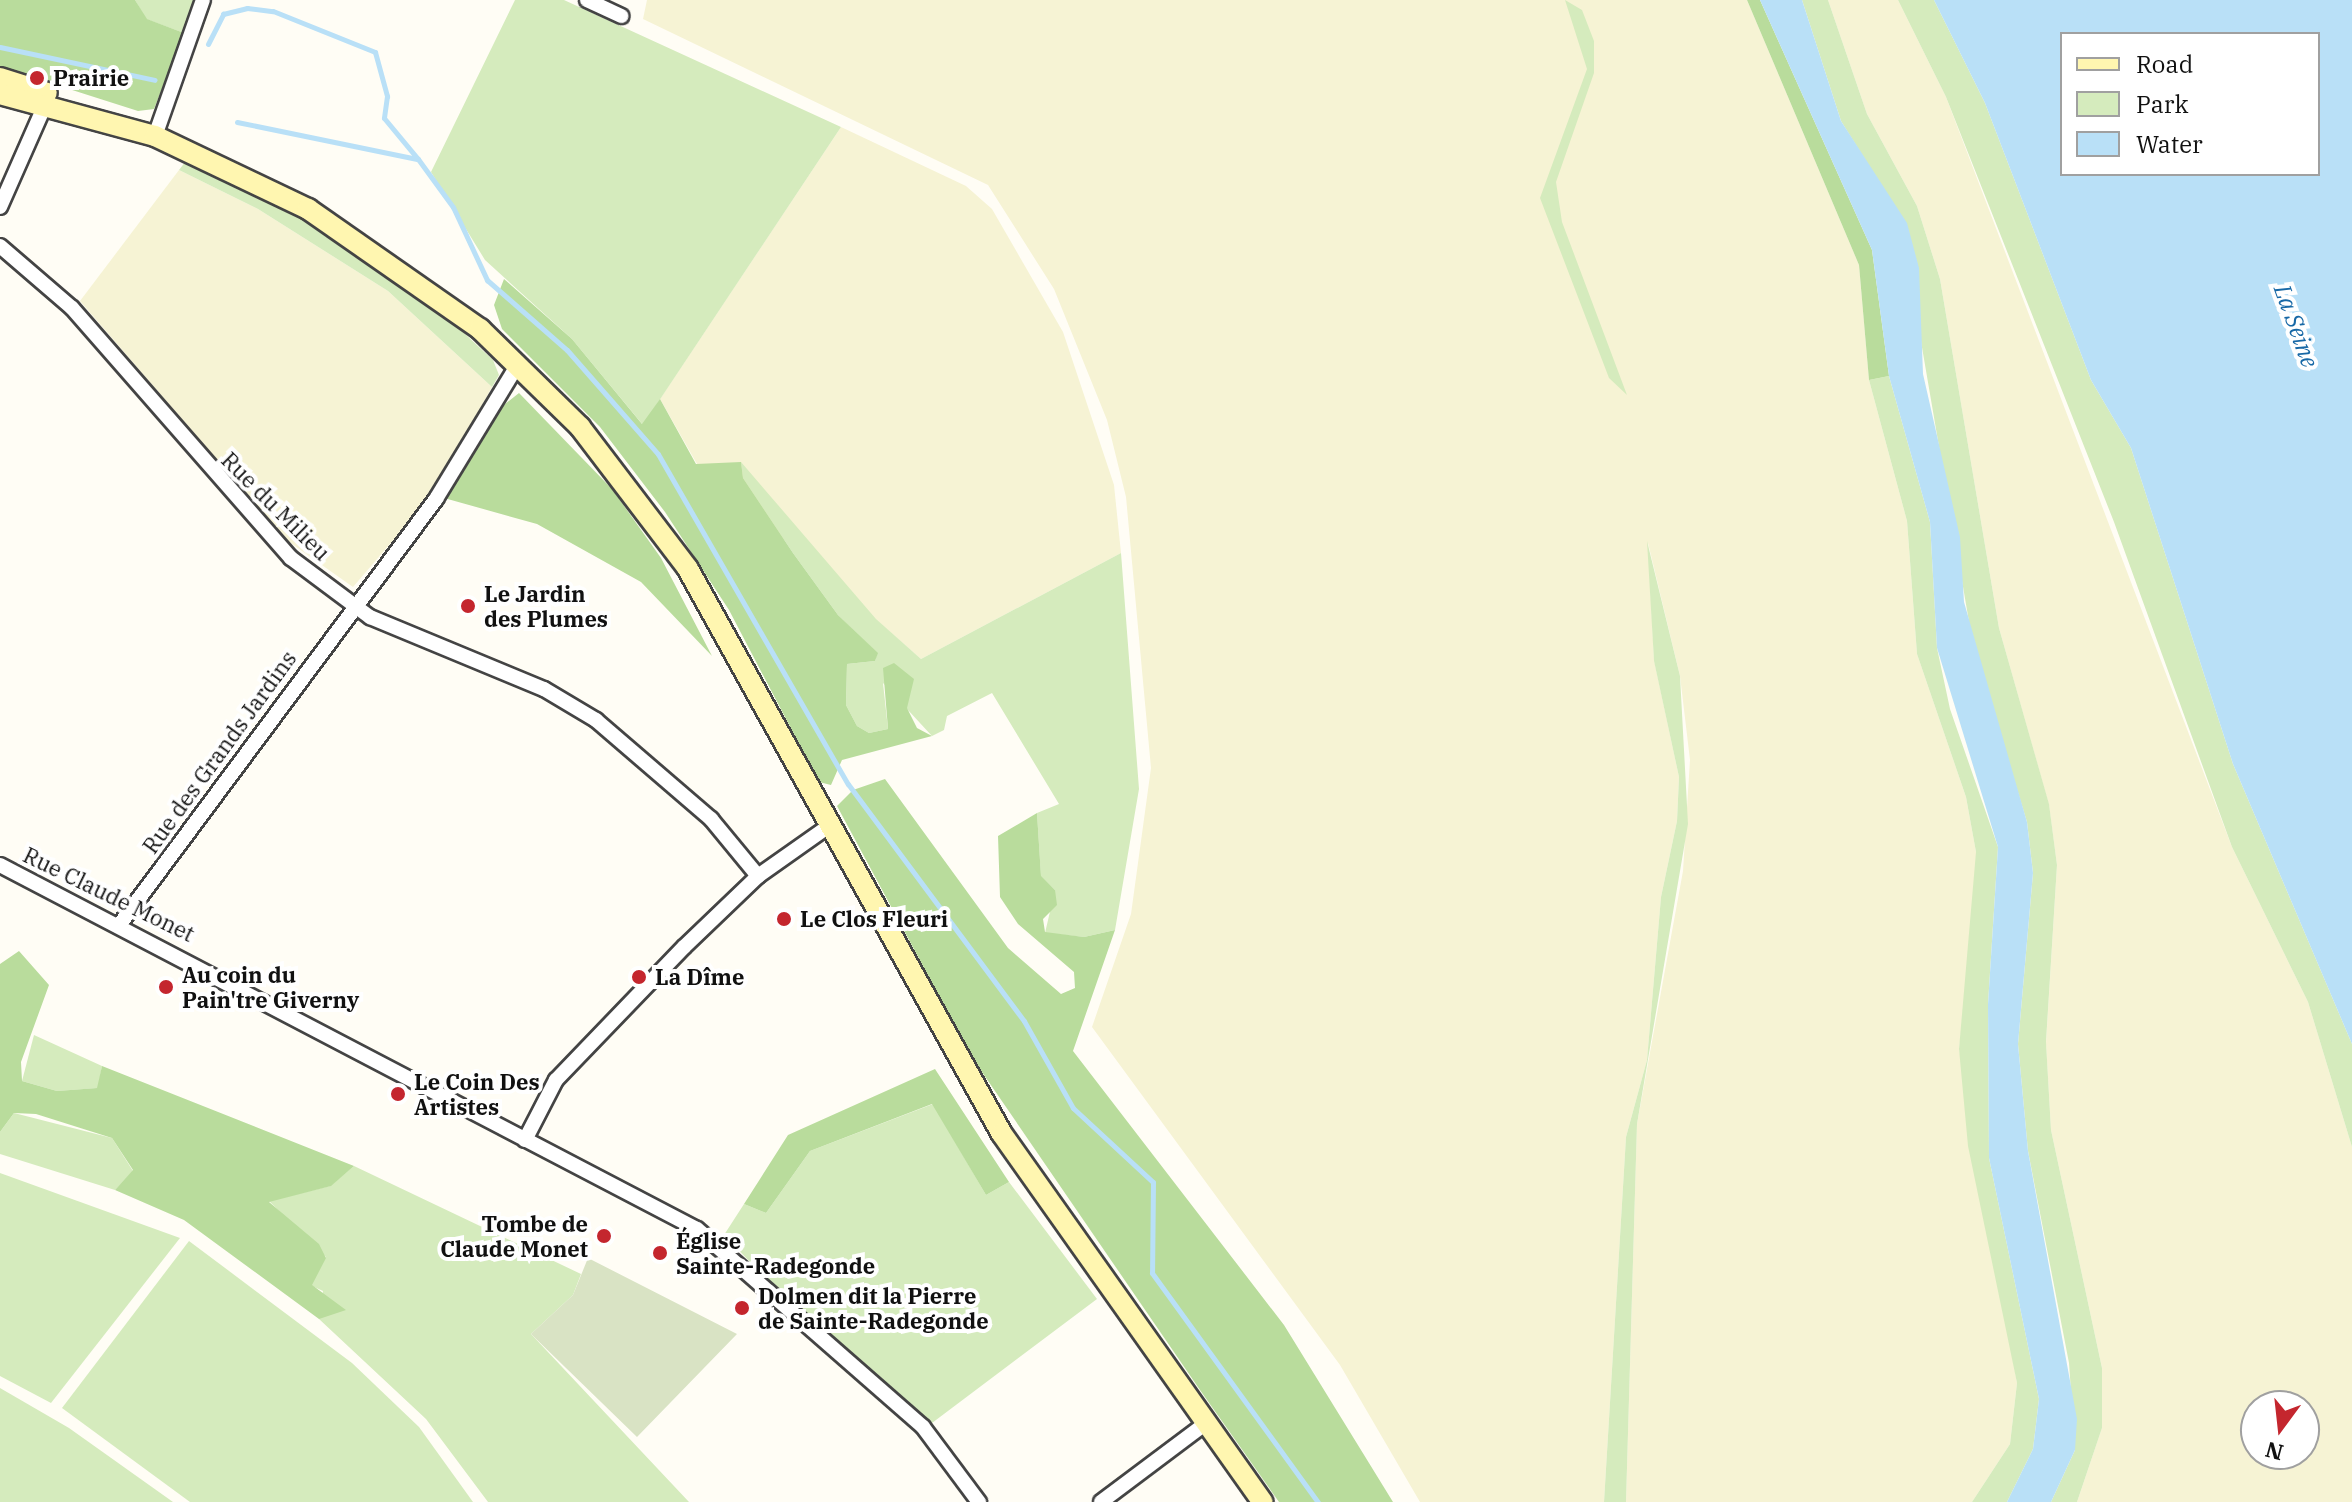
<!DOCTYPE html>
<html>
<head>
<meta charset="utf-8">
<style>
	body { margin:0 }
	#map { position:relative; width:2352px; height:1502px; overflow:hidden; background:#fffdf5; font-family:"IBM Plex Serif",serif }
	div>[style] { position:absolute }
	.farmland>* { inset:0; background:#f6f3d4 }
	.green>* { inset:0; background:#d5ebbd }
	.forest>* { inset:0; background:#b9dc9c }
	.cemetery>* { inset:0; background:#d9e3c4 }
	.water>* { inset:0; background:#b9e0f7 }
	.stream>* { height:5px; margin:-2.5px; padding:0 2.5px; transform-origin:2.5px; border-radius:2.5px; background:#b9e0f7 }
	.roads { filter:drop-shadow(2px 0 #444) drop-shadow(-2px 0 #444) drop-shadow(0 2px #444) drop-shadow(0 -2px #444) }
	.minor>* { height:14px; margin:-7px; padding:0 7px; transform-origin:7px; border-radius:7px; background:#fff }
	.secondary>* { height:20px; margin:-10px; padding:0 10px; transform-origin:10px; border-radius:10px; background:#fff6b0 }
	.dots>* { width:22px; height:22px; translate:-50% -50%; box-sizing:border-box; border:4px solid #fff; border-radius:50% }
	span { translate:-50% -50%; white-space:nowrap; text-align:center; line-height:1.15; -webkit-text-stroke:8px #fff; paint-order:stroke }
	.poi-label { font-size:22px; color:#111; font-weight:700 }
	.left { translate:0 -50%; text-align:left }
	.right { translate:-100% -50%; text-align:right }
	.street-label { font-size:22px; color:#111 }
	.water-label { font-size:24px; color:#1768a6; font-style:italic }
	.legend { position:absolute; left:2060px; top:32px; width:260px; height:144px; box-sizing:border-box; background:#fff; border:2px solid #a0a0a0; margin:0; padding:10px 14px; list-style:none; font-size:24px; color:#111 }
	.legend li { display:flex; align-items:center; gap:16px; height:40px }
	.legend b { width:40px; border:2px solid #a0a0a0 }
	.north { position:absolute; left:2240px; top:1390px; width:80px; height:80px; box-sizing:border-box; background:#fff; border:2px solid #a0a0a0; border-radius:50%; rotate:195deg; font-size:22px; font-weight:700; line-height:32px; text-align:center; color:#111 }
	.north::after { content:''; display:block; margin:auto; width:28px; height:36px; background:#c4262e; clip-path:polygon(50% 0,100% 100%,50% 72%,0 100%) }
</style>
</head>
<body>
<div id="map">
	<div class="farmland">
		<i style="clip-path:polygon(647px 0,1747px 0,1859px 265px,1869px 380px,1907px 521px,1917px 654px,1966px 797px,1976px 852px,1977px 903px,1959px 1049px,2017px 1383px,2010px 1444px,1972px 1502px,1626px 1502px,1637px 1124px,1683px 871px,1690px 760px,1680px 676px,1648px 543px,1654px 660px,1679px 777px,1677px 821px,1661px 897px,1647px 1060px,1626px 1137px,1604px 1502px,1420px 1502px,1340px 1365px,1092px 1027px,1131px 914px,1151px 768px,1126px 497px,1107px 420px,1054px 289px,988px 185px,643px 19px)"></i>
		<i style="clip-path:polygon(evenodd,1828px 0,1898px 0,1946px 97px,2232px 847px,2308px 1002px,2352px 1147px,2352px 1502px,2077px 1502px,2102px 1428px,2102px 1368px,2051px 1130px,2046px 1043px,2057px 865px,2049px 805px,1999px 628px,1940px 279px,1917px 206px,1867px 114px,1828px 0,2256px 1406px,2304px 1406px,2304px 1454px,2256px 1454px,2256px 1406px)"></i>
		<i style="clip-path:polygon(841px 127px,966px 186px,992px 209px,1063px 332px,1114px 485px,1121px 553px,921px 659px,697px 464px,660px 399px)"></i>
		<i style="clip-path:polygon(179px 170px,258px 209px,388px 291px,492px 387px,432px 495px,353px 587px,285px 539px,80px 301px)"></i>
	</div>
	<div class="green">
		<i style="clip-path:polygon(135px 0,195px 0,184px 33px,146px 19px)"></i>
		<i style="clip-path:polygon(515px 0,564px 0,841px 127px,643px 425px,572px 339px,485px 260px,431px 172px)"></i>
		<i style="clip-path:polygon(1565px 0,1582px 10px,1594px 41px,1594px 73px,1556px 182px,1562px 222px,1627px 395px,1609px 378px,1540px 198px,1587px 69px)"></i>
		<i style="clip-path:polygon(1802px 0,1828px 0,1867px 114px,1917px 206px,1940px 279px,1999px 628px,2049px 804px,2057px 865px,2046px 1042px,2051px 1130px,2102px 1368px,2102px 1428px,2077px 1502px,2051px 1502px,2075px 1450px,2069px 1363px,2028px 1151px,2018px 1044px,2033px 873px,2027px 822px,1973px 645px,1918px 324px,1869px 166px,1841px 121px)"></i>
		<i style="clip-path:polygon(1898px 0,1934px 0,1985px 103px,2091px 380px,2131px 448px,2233px 764px,2352px 1044px,2352px 1147px,2308px 1002px,2232px 847px,2114px 522px,1946px 97px)"></i>
		<i style="clip-path:polygon(189px 157px,333px 235px,449px 319px,493px 360px,499px 375px,492px 387px,388px 291px,258px 209px,179px 170px)"></i>
		<i style="clip-path:polygon(1889px 376px,1930px 522px,1937px 648px,1950px 709px,1998px 847px,1988px 1004px,1989px 1158px,2039px 1399px,2033px 1449px,2007px 1502px,1972px 1502px,2010px 1444px,2017px 1383px,1968px 1146px,1959px 1049px,1976px 852px,1966px 797px,1917px 654px,1907px 521px,1869px 380px)"></i>
		<i style="clip-path:polygon(741px 462px,876px 619px,921px 659px,1121px 553px,1139px 789px,1115px 930px,1084px 937px,1045px 933px,1055px 890px,1041px 877px,1037px 813px,1059px 804px,992px 693px,947px 716px,944px 730px,932px 736px,883px 683px,888px 729px,869px 733px,857px 726px,846px 705px,847px 664px,875px 661px,877px 653px,838px 615px,793px 553px,743px 478px)"></i>
		<i style="clip-path:polygon(1647px 541px,1680px 676px,1688px 824px,1637px 1124px,1626px 1502px,1604px 1502px,1626px 1137px,1647px 1060px,1661px 897px,1677px 821px,1679px 777px,1654px 661px)"></i>
		<i style="clip-path:polygon(34px 1035px,102px 1066px,98px 1088px,57px 1091px,22px 1081px)"></i>
		<i style="clip-path:polygon(933px 1104px,986px 1195px,1009px 1182px,1097px 1299px,932px 1423px,823px 1328px,813px 1327px,724px 1235px,744px 1204px,766px 1213px,810px 1151px)"></i>
		<i style="clip-path:polygon(14px 1113px,112px 1138px,133px 1171px,115px 1190px,0 1154px,0 1132px)"></i>
		<i style="clip-path:polygon(354px 1166px,581px 1274px,573px 1295px,531px 1334px,689px 1502px,488px 1502px,426px 1419px,319px 1319px,323px 1291px,312px 1286px,312px 1275px,326px 1257px,269px 1201px,330px 1186px)"></i>
		<i style="clip-path:polygon(0 1173px,180px 1238px,51px 1403px,0 1376px)"></i>
		<i style="clip-path:polygon(189px 1241px,352px 1363px,419px 1427px,473px 1502px,190px 1502px,62px 1408px)"></i>
		<i style="clip-path:polygon(0 1388px,69px 1428px,173px 1502px,0 1502px)"></i>
	</div>
	<div class="forest">
		<i style="clip-path:polygon(0 0,135px 0,147px 19px,184px 33px,154px 109px,138px 111px,0 67px)"></i>
		<i style="clip-path:polygon(1747px 0,1760px 0,1872px 250px,1889px 376px,1869px 380px,1859px 265px)"></i>
		<i style="clip-path:polygon(504px 279px,572px 339px,642px 424px,660px 399px,696px 464px,741px 462px,743px 478px,793px 553px,838px 615px,878px 653px,875px 661px,847px 664px,846px 705px,857px 726px,869px 733px,888px 729px,883px 668px,894px 663px,914px 679px,907px 708px,917px 728px,932px 736px,842px 760px,831px 785px,819px 782px,729px 610px,665px 512px,600px 427px,502px 329px,494px 305px)"></i>
		<i style="clip-path:polygon(519px 393px,612px 489px,661px 558px,712px 656px,641px 582px,537px 524px,444px 498px,500px 408px)"></i>
		<i style="clip-path:polygon(885px 779px,1008px 948px,1061px 994px,1075px 988px,1074px 972px,1018px 924px,1000px 897px,998px 836px,1037px 813px,1041px 876px,1055px 890px,1057px 905px,1043px 919px,1045px 932px,1084px 937px,1115px 930px,1073px 1051px,1284px 1325px,1393px 1502px,1279px 1502px,1200px 1390px,973px 1059px,837px 806px,853px 790px)"></i>
		<i style="clip-path:polygon(19px 951px,49px 985px,21px 1062px,22px 1081px,57px 1091px,97px 1088px,102px 1066px,354px 1166px,331px 1186px,269px 1202px,319px 1244px,326px 1258px,312px 1285px,346px 1310px,319px 1319px,184px 1220px,115px 1190px,133px 1170px,112px 1138px,36px 1114px,14px 1113px,0 1132px,0 964px)"></i>
		<i style="clip-path:polygon(935px 1069px,1009px 1182px,986px 1195px,932px 1104px,810px 1151px,766px 1213px,744px 1204px,788px 1135px)"></i>
	</div>
	<div class="cemetery">
		<i style="clip-path:polygon(588px 1258px,737px 1334px,637px 1437px,531px 1334px,573px 1295px)"></i>
	</div>
	<div class="water">
		<i style="clip-path:polygon(1760px 0,1802px 0,1841px 121px,1907px 223px,1919px 268px,1923px 374px,1960px 537px,1964px 602px,2027px 822px,2033px 873px,2018px 1044px,2028px 1151px,2077px 1419px,2075px 1450px,2051px 1502px,2007px 1502px,2033px 1449px,2039px 1399px,1989px 1158px,1988px 1004px,1998px 847px,1937px 648px,1930px 522px,1889px 376px,1872px 250px)"></i>
		<i style="clip-path:polygon(evenodd,1934px 0,2352px 0,2352px 1044px,2233px 764px,2131px 448px,2091px 380px,1985px 103px,1934px 0,2062px 34px,2318px 34px,2318px 174px,2062px 174px,2062px 34px)"></i>
	</div>
	<div class="stream">
		<i style="left:208px;top:44px;width:34px;rotate:-63deg"></i>
		<i style="left:223px;top:14px;width:25px;rotate:-14deg"></i>
		<i style="left:247px;top:8px;width:26px;rotate:7deg"></i>
		<i style="left:273px;top:11px;width:110px;rotate:21.9deg"></i>
		<i style="left:375px;top:52px;width:46px;rotate:74.7deg"></i>
		<i style="left:387px;top:96px;width:22px;rotate:98deg"></i>
		<i style="left:384px;top:118px;width:53px;rotate:50.3deg"></i>
		<i style="left:0;top:47px;width:158px;rotate:12deg"></i>
		<i style="left:237px;top:122px;width:185px;rotate:11.6deg"></i>
		<i style="left:418px;top:159px;width:59px;rotate:53.9deg"></i>
		<i style="left:453px;top:207px;width:81px;rotate:65deg"></i>
		<i style="left:487px;top:280px;width:106px;rotate:41.2deg"></i>
		<i style="left:567px;top:350px;width:138px;rotate:48.8deg"></i>
		<i style="left:658px;top:454px;width:381px;rotate:60.1deg"></i>
		<i style="left:848px;top:784px;width:295px;rotate:53.4deg"></i>
		<i style="left:1024px;top:1021px;width:100px;rotate:60.6deg"></i>
		<i style="left:1073px;top:1108px;width:109px;rotate:42.8deg"></i>
		<i style="left:1153px;top:1182px;width:91px;rotate:90.6deg"></i>
		<i style="left:1152px;top:1273px;width:283px;rotate:54.1deg"></i>
	</div>
	<div class="roads">
		<div class="minor">
			<i style="left:587px;top:0;width:38px;rotate:25deg"></i>
			<i style="left:155px;top:136px;width:144px;rotate:-70.6deg"></i>
			<i style="left:0;top:207px;width:119px;rotate:-66.2deg"></i>
			<i style="left:0;top:246px;width:95px;rotate:40.7deg"></i>
			<i style="left:72px;top:308px;width:332px;rotate:48.8deg"></i>
			<i style="left:291px;top:558px;width:99px;rotate:36.8deg"></i>
			<i style="left:370px;top:617px;width:188px;rotate:22.5deg"></i>
			<i style="left:544px;top:689px;width:61px;rotate:30.8deg"></i>
			<i style="left:596px;top:720px;width:152px;rotate:40.7deg"></i>
			<i style="left:711px;top:819px;width:74px;rotate:50.5deg"></i>
			<i style="left:0;top:865px;width:786px;rotate:27.58deg"></i>
			<i style="left:697px;top:1229px;width:300px;rotate:41.2deg"></i>
			<i style="left:923px;top:1427px;width:94px;rotate:53.3deg"></i>
			<i style="left:120px;top:924px;width:530px;rotate:-53.37deg"></i>
			<i style="left:436px;top:499px;width:158px;rotate:-58.7deg"></i>
			<i style="left:525px;top:1140px;width:68px;rotate:-62.7deg"></i>
			<i style="left:556px;top:1080px;width:185px;rotate:-46.1deg"></i>
			<i style="left:684px;top:947px;width:103px;rotate:-43.8deg"></i>
			<i style="left:758px;top:876px;width:87px;rotate:-35.2deg"></i>
			<i style="left:1101px;top:1502px;width:130px;rotate:-36.9deg"></i>
		</div>
		<div class="secondary">
			<i style="left:0;top:78px;width:49px;rotate:17.7deg"></i>
			<i style="left:0;top:94px;width:161px;rotate:15.2deg"></i>
			<i style="left:155px;top:136px;width:170px;rotate:25.5deg"></i>
			<i style="left:308px;top:209px;width:210px;rotate:34.9deg"></i>
			<i style="left:480px;top:329px;width:140px;rotate:44.4deg"></i>
			<i style="left:580px;top:427px;width:178px;rotate:52.7deg"></i>
			<i style="left:688px;top:569px;width:646px;rotate:60.94deg"></i>
			<i style="left:1002px;top:1134px;width:451px;rotate:54.7deg"></i>
		</div>
	</div>
	<div class="dots">
		<i style="left:37px;top:78px;background:#c4262e"></i>
		<i style="left:468px;top:606px;background:#c4262e"></i>
		<i style="left:784px;top:919px;background:#c4262e"></i>
		<i style="left:639px;top:977px;background:#c4262e"></i>
		<i style="left:166px;top:987px;background:#c4262e"></i>
		<i style="left:398px;top:1094px;background:#c4262e"></i>
		<i style="left:604px;top:1236px;background:#c4262e"></i>
		<i style="left:660px;top:1253px;background:#c4262e"></i>
		<i style="left:742px;top:1308px;background:#c4262e"></i>
	</div>
	<div class="poi-label">
		<span class="left" style="left:53px;top:78px">Prairie</span>
		<span class="left" style="left:484px;top:606px">Le Jardin<br>des Plumes</span>
		<span class="left" style="left:800px;top:919px">Le Clos Fleuri</span>
		<span class="left" style="left:182px;top:987px">Au coin du<br>Pain'tre Giverny</span>
		<span class="left" style="left:655px;top:977px">La Dîme</span>
		<span class="left" style="left:414px;top:1094px">Le Coin Des<br>Artistes</span>
		<span class="right" style="left:588px;top:1236px">Tombe de<br>Claude Monet</span>
		<span class="left" style="left:676px;top:1253px">Église<br>Sainte-Radegonde</span>
		<span class="left" style="left:758px;top:1308px">Dolmen dit la Pierre<br>de Sainte-Radegonde</span>
	</div>
	<div class="street-label">
		<span style="left:276px;top:506px;rotate:45deg">Rue du Milieu</span>
		<span style="left:219px;top:752px;rotate:-54deg">Rue des Grands Jardins</span>
		<span style="left:109px;top:894px;rotate:26deg">Rue Claude Monet</span>
	</div>
	<div class="water-label">
		<span style="left:2296px;top:326px;rotate:70deg">La Seine</span>
	</div>
	<ul class="legend">
	<li><b style="height:10px;background:#fff6b0"></b>Road</li>
	<li><b style="height:22px;background:#d5ebbd"></b>Park</li>
	<li><b style="height:22px;background:#b9e0f7"></b>Water</li>
	</ul>
	<div class="north">N</div>
</div>
</body>
</html>
